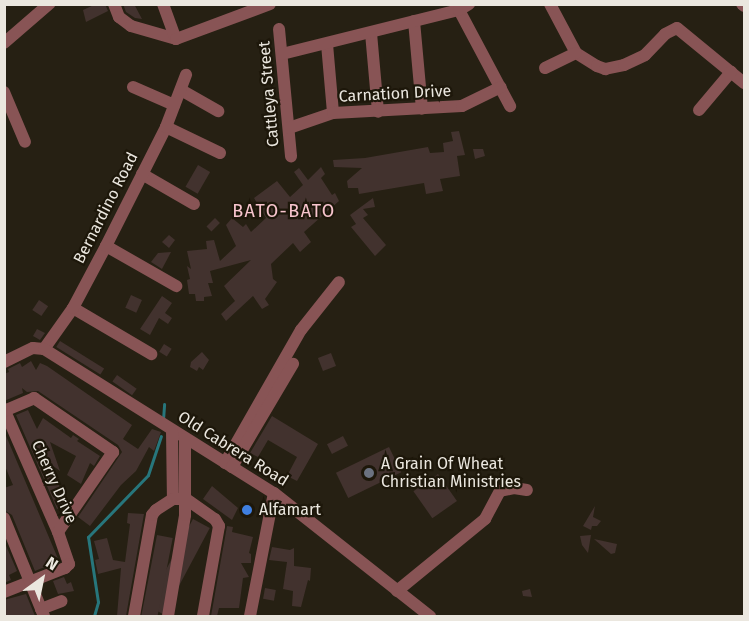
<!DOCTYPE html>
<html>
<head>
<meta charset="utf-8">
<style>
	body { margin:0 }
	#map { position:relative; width:749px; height:621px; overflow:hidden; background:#262013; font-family:"Fira Sans",sans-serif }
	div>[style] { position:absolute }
	.stream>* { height:3px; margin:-1.5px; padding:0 1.5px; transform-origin:1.5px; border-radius:1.5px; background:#27767c }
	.building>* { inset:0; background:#42322e; transform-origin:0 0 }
	.minor>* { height:12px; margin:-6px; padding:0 6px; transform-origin:6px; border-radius:6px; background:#885455 }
	.dots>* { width:16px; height:16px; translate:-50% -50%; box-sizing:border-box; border:3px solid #1d170a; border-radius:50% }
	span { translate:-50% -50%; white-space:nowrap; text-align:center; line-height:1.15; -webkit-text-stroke:4.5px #1d170a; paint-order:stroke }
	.street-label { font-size:16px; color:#ebe7df }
	.poi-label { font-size:16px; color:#ebe7df }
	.left { translate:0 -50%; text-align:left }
	.neighbourhood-label { font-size:18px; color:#f8c5ce; letter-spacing:1.5px }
	.frame { position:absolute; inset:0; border:6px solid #ebe7df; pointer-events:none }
	.north { position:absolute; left:12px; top:549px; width:60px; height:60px; -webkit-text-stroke:4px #1d170a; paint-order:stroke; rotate:33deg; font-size:16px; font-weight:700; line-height:24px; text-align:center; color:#ebe7df }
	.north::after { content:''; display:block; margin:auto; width:21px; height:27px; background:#ebe7df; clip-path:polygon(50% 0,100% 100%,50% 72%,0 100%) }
</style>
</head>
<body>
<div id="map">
	<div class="stream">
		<i style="left:163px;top:420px;width:16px;rotate:-86deg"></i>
		<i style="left:94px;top:616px;width:15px;rotate:-74deg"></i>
		<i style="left:98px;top:602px;width:66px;rotate:-98.7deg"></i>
		<i style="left:88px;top:537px;width:86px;rotate:-45.9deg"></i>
		<i style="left:148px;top:475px;width:41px;rotate:-71.6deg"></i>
	</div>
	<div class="building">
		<i style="clip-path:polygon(96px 4px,105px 4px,108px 11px,86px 22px,83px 10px)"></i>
		<i style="clip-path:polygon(123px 4px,134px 4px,142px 19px,135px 18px,126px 12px)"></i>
		<i style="clip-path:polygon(459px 131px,465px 155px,457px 156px,460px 176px,440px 179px,443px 191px,426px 194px,424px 183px,359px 194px,358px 188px,348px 188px,347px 181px,362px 168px,334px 167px,333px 160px,365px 158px,428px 147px,430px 153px,444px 152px,443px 143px,453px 141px,451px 132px)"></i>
		<i style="clip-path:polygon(473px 149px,483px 149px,485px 156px,475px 159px)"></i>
		<i style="left:198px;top:165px;width:14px;height:25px;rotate:30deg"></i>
		<i style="clip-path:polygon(321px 167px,325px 174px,321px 178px,332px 195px,335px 193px,339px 201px,304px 232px,311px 242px,300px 252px,293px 243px,271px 264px,273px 279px,277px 282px,265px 299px,269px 305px,262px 309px,253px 296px,226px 321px,221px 314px,235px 301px,224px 286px,251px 260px,210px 271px,213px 283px,208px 283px,212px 296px,204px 297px,204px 301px,196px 301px,195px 294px,189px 294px,187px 280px,190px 279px,187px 266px,191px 269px,187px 251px,207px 249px,206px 241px,214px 240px,220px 261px,236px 246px,226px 225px,232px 218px,243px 227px,246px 224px,251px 232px,266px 218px,254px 198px,277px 181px,290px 197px,303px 185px,294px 172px,299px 168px,308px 180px)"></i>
		<i style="clip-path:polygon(373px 198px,375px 207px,363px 209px,368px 215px,363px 218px,386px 245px,375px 256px,351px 227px,356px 224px,350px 215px)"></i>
		<i style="left:215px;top:218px;width:7px;height:12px;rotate:45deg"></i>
		<i style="clip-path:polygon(169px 235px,175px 240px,169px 248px,162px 242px)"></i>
		<i style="clip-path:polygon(171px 252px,162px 269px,151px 262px,158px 253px)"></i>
		<i style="left:131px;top:295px;width:12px;height:14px;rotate:24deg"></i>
		<i style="clip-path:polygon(162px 296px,172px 303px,165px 313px,172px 318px,168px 324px,159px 318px,150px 335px,140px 329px)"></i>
		<i style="left:39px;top:300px;width:11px;height:12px;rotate:34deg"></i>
		<i style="clip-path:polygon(37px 329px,45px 333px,40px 340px,33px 336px)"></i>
		<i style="left:60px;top:341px;width:52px;height:7px;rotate:32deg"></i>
		<i style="left:164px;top:344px;width:9px;height:9px;rotate:32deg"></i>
		<i style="clip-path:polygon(202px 352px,209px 360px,203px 370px,199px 367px,197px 371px,190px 367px,191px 362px)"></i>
		<i style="left:331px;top:353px;width:14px;height:14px;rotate:69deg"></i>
		<i style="clip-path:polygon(31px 361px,36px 370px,40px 363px,47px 366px,132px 425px,123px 439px,138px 449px,152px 429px,161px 432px,154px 451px,149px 447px,136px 471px,121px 485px,90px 526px,78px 517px,122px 452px,118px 445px,38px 391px,27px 392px,22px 388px,23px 393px,4px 401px,4px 374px,9px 372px,8px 369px,20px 363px,22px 367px)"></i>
		<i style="left:117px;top:375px;width:24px;height:8px;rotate:35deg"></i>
		<i style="clip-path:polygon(28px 410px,37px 429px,43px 418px,71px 438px,73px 435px,79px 439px,77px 441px,100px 456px,94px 466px,90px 463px,81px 484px,67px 475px,76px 456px,50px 442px,60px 471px,52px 465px,66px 505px,57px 509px,16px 415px)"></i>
		<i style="clip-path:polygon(272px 416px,318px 444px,297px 481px,287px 476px,297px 457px,268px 440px,258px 457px,250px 453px)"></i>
		<i style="clip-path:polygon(4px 431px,59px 561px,35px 571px,12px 515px,4px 510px,4px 488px,13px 485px,4px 464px)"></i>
		<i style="left:343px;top:436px;width:11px;height:18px;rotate:63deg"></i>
		<i style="left:389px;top:447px;width:28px;height:59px;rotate:64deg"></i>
		<i style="left:438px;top:474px;width:33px;height:30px;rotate:55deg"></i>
		<i style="clip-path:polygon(212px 486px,238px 508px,232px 520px,203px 499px)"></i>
		<i style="clip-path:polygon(595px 506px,593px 517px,601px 521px,597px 526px,592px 526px,591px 530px,583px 526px)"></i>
		<i style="clip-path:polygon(128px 513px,144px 514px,126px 616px,117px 616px,121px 568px,98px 574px,95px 560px,99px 559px,94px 541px,107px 538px,113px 560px,125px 562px,130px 524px,127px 523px)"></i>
		<i style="left:193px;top:519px;width:19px;height:98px;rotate:28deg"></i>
		<i style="clip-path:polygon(227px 526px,233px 527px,232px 532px,253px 537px,249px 553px,251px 554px,251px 563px,241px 563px,249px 577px,243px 578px,239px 608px,219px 608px,217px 616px,211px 616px)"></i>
		<i style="left:157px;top:535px;width:16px;height:82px;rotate:11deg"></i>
		<i style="clip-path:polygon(591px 535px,588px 553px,582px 545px,580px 536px)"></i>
		<i style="clip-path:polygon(594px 539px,617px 544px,615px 553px,611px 554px)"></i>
		<i style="clip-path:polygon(4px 541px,17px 571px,9px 575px,11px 580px,4px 583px)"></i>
		<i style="clip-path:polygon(272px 547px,290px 550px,294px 548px,294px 566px,311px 568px,310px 581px,308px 580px,301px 607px,292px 606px,293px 591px,283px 589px,287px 562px,269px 560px)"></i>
		<i style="clip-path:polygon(64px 577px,67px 584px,71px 582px,74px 591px,58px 594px,53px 581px)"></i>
		<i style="left:265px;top:588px;width:11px;height:11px;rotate:10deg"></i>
		<i style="clip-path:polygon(530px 589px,532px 597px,523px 596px,522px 591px)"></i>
		<i style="clip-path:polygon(26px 594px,35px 616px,4px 616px,4px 600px)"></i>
	</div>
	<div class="minor">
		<i style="left:114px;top:4px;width:14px;rotate:69deg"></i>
		<i style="left:119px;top:17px;width:15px;rotate:37deg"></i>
		<i style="left:131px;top:26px;width:47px;rotate:16.1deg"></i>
		<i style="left:163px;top:4px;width:37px;rotate:70deg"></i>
		<i style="left:550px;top:4px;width:55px;rotate:62deg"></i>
		<i style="left:576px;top:53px;width:25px;rotate:32deg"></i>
		<i style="left:597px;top:66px;width:9px;rotate:21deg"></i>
		<i style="left:605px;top:69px;width:19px;rotate:-12deg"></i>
		<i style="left:624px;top:65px;width:23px;rotate:-25deg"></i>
		<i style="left:645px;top:55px;width:29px;rotate:-46deg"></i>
		<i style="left:665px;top:34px;width:13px;rotate:-27deg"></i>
		<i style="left:677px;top:28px;width:87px;rotate:39.4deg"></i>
		<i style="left:742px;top:4px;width:3px;rotate:45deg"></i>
		<i style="left:459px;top:10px;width:109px;rotate:62deg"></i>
		<i style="left:414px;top:21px;width:88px;rotate:84.8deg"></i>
		<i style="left:279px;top:29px;width:128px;rotate:84.6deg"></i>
		<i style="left:371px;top:33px;width:79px;rotate:84.9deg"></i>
		<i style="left:176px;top:39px;width:100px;rotate:-20.4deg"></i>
		<i style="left:4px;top:43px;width:60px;rotate:-40.9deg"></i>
		<i style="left:327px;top:44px;width:69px;rotate:85deg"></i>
		<i style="left:282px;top:54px;width:182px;rotate:-14deg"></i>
		<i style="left:459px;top:10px;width:12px;rotate:-31deg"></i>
		<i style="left:545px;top:68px;width:34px;rotate:-26deg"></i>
		<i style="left:133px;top:87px;width:45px;rotate:23.7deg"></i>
		<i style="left:181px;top:90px;width:43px;rotate:29.6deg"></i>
		<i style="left:4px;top:92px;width:54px;rotate:67.2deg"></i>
		<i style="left:699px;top:110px;width:50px;rotate:-49.9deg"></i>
		<i style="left:166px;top:127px;width:60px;rotate:25.7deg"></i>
		<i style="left:289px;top:128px;width:46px;rotate:-18.8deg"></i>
		<i style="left:333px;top:113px;width:129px;rotate:-3.1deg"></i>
		<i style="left:462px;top:106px;width:43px;rotate:-26deg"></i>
		<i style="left:142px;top:174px;width:60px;rotate:30deg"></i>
		<i style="left:106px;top:246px;width:81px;rotate:29.7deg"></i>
		<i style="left:73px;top:308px;width:91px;rotate:30.5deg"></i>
		<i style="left:44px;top:349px;width:50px;rotate:-54.7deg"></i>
		<i style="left:73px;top:308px;width:70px;rotate:-62deg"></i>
		<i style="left:106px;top:246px;width:133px;rotate:-63.2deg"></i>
		<i style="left:166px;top:127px;width:56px;rotate:-69deg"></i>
		<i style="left:4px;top:362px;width:32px;rotate:-26deg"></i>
		<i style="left:33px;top:348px;width:11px;rotate:5deg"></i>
		<i style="left:44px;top:349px;width:271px;rotate:32.1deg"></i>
		<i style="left:274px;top:493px;width:199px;rotate:38.3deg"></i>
		<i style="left:4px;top:409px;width:134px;rotate:66.3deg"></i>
		<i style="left:58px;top:532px;width:34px;rotate:71deg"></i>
		<i style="left:69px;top:564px;width:6px;rotate:135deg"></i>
		<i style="left:65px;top:568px;width:66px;rotate:158.5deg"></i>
		<i style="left:4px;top:411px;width:33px;rotate:-23deg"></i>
		<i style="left:34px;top:398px;width:96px;rotate:34.4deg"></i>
		<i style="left:113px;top:452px;width:97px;rotate:124.5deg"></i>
		<i style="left:172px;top:431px;width:68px;rotate:89.2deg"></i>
		<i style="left:225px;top:463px;width:153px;rotate:-60.3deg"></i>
		<i style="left:301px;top:330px;width:61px;rotate:-51.6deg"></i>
		<i style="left:232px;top:467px;width:120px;rotate:-59.4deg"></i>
		<i style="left:4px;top:518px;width:106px;rotate:67.8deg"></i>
		<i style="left:397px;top:591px;width:114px;rotate:-39.3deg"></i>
		<i style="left:485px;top:519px;width:32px;rotate:-62deg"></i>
		<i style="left:500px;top:491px;width:14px;rotate:-12deg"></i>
		<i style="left:514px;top:488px;width:13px;rotate:9deg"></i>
		<i style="left:41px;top:609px;width:22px;rotate:-21deg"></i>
		<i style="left:134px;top:616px;width:103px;rotate:-79.9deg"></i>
		<i style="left:152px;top:515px;width:6px;rotate:-51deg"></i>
		<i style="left:156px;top:510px;width:20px;rotate:-33deg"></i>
		<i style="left:173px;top:499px;width:13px"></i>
		<i style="left:186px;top:499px;width:35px;rotate:35deg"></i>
		<i style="left:215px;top:519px;width:8px;rotate:60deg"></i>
		<i style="left:219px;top:526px;width:91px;rotate:100.1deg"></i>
		<i style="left:168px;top:616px;width:102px;rotate:-80.4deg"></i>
		<i style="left:185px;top:515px;width:76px;rotate:-90deg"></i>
		<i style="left:250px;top:616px;width:125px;rotate:-79deg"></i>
	</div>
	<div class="dots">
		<i style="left:369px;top:473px;background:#6b7280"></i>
		<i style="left:247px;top:510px;background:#3f7fe0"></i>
	</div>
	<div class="street-label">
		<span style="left:269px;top:94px;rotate:-95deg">Cattleya Street</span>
		<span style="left:395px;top:94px;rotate:-3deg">Carnation Drive</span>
		<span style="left:106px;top:208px;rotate:-63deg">Bernardino Road</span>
		<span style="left:233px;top:449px;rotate:32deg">Old Cabrera Road</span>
		<span style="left:54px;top:482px;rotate:66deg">Cherry Drive</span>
	</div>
	<div class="poi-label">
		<span class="left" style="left:381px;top:473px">A Grain Of Wheat<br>Christian Ministries</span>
		<span class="left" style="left:259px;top:510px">Alfamart</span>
	</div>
	<div class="neighbourhood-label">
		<span style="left:284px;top:211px">BATO-BATO</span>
	</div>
	<div class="frame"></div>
	<div class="north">N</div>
</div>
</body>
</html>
